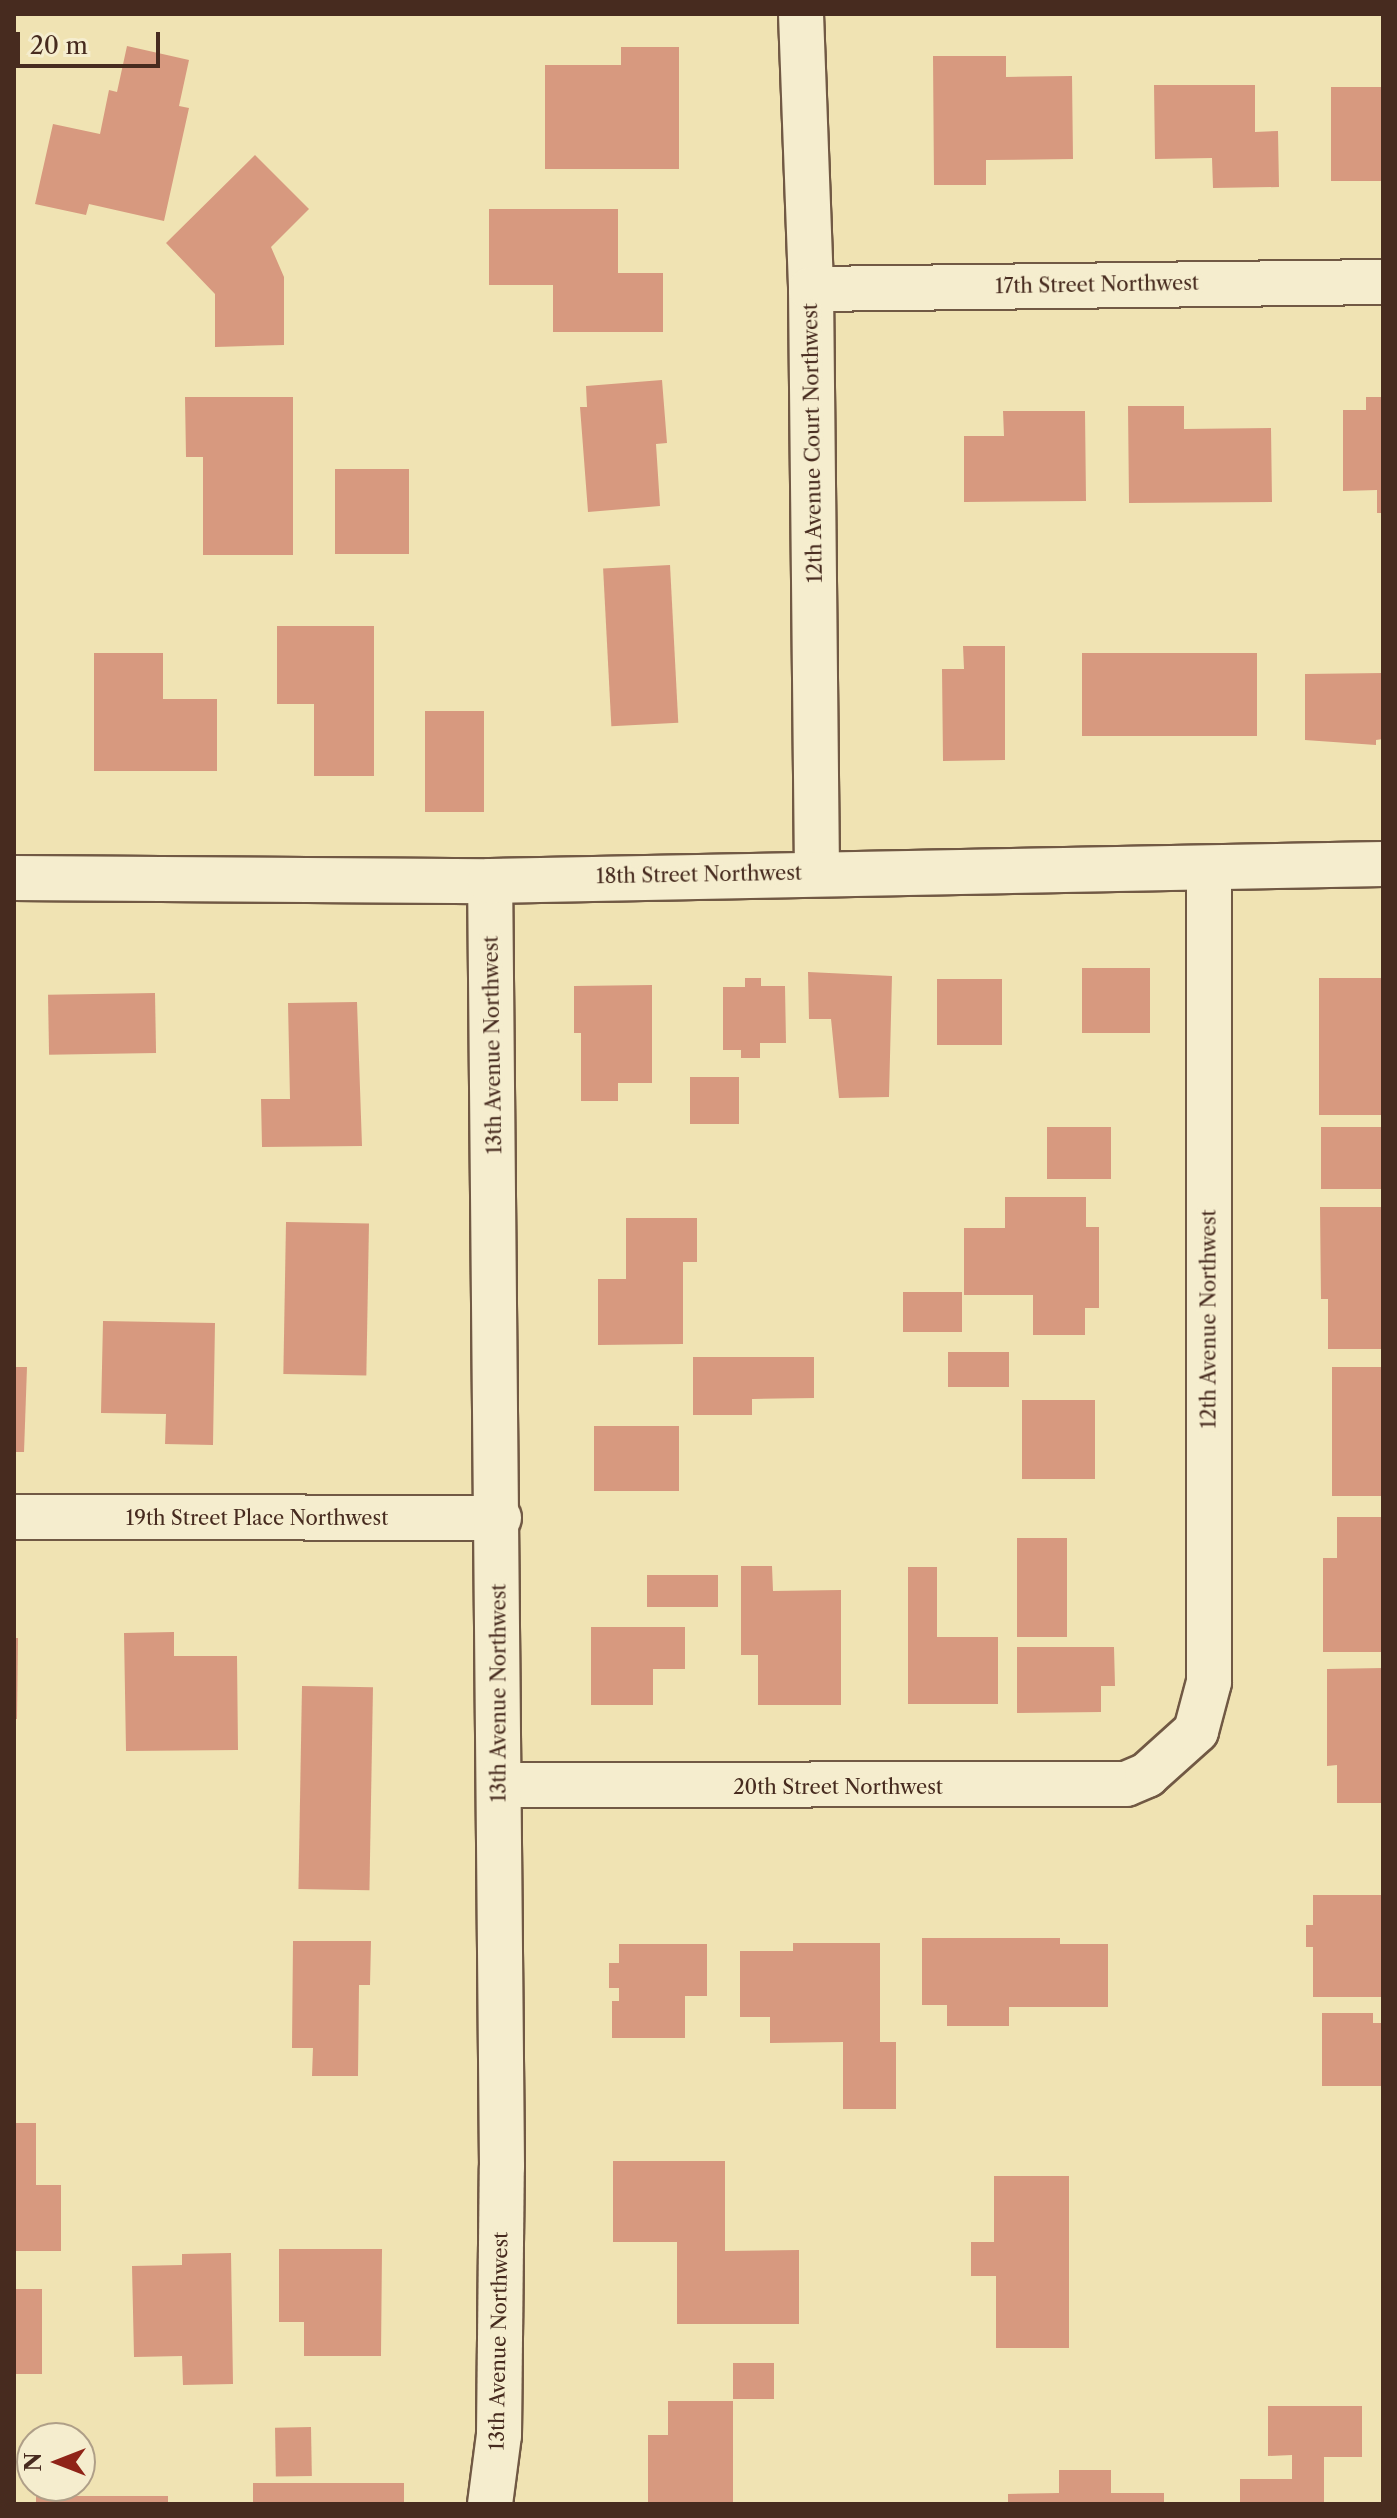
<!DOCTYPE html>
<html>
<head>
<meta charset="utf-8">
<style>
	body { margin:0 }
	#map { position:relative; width:1397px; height:2518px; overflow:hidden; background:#f0e3b3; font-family:"Libre Caslon Text",serif }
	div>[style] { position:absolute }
	.building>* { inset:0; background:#d7997f; transform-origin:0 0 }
	.roads { filter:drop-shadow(2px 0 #715944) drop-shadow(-2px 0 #715944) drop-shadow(0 2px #715944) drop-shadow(0 -2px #715944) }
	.minor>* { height:44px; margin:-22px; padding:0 22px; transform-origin:22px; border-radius:22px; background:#f5edce }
	.tertiary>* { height:44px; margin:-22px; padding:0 22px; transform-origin:22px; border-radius:22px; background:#f5edce }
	span { translate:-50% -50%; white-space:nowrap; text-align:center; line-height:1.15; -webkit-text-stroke:8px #f5edce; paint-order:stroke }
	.street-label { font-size:20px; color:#472b1f }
	.frame { position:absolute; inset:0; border:16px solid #472b1f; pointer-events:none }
	.north { position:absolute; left:16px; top:2422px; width:80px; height:80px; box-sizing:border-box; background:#f5edce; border:2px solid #af9f88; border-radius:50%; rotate:270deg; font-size:22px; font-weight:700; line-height:32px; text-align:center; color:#472b1f }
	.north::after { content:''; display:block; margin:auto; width:28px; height:36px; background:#8f2418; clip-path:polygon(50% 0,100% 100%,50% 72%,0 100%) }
	.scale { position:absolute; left:16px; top:32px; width:144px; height:36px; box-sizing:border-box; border:4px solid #472b1f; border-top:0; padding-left:10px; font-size:24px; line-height:28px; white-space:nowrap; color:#472b1f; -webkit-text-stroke:6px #f5edce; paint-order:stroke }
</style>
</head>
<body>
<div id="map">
	<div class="building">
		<i style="clip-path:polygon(127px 46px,189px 60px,179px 106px,189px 108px,164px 221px,89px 204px,86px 215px,35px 204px,53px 124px,100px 134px,109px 90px,117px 92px)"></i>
		<i style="clip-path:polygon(621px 47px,679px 47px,679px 169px,545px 169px,545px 65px,621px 65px)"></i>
		<i style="clip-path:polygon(933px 56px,1006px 56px,1006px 77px,1072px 76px,1073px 159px,986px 160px,986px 185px,934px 185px)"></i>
		<i style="clip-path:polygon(1154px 85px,1255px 85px,1255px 132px,1278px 131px,1279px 187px,1213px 188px,1212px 158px,1155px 159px)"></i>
		<i style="left:1331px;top:87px;width:52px;height:94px"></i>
		<i style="clip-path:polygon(255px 155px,309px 209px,271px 247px,284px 277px,284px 345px,215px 347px,215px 294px,166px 243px)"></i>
		<i style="clip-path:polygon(489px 209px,618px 209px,618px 273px,663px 273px,663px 332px,553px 332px,553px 285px,489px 285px)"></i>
		<i style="clip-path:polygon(662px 380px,667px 443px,656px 444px,660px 506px,588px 512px,580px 407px,587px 407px,586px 386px)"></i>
		<i style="clip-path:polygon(185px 397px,293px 397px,293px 555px,203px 555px,203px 457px,186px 457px)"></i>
		<i style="clip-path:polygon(1366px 397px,1383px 397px,1383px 513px,1377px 513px,1377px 490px,1343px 491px,1343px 410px,1366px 410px)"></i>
		<i style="clip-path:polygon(1128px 406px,1184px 406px,1184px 429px,1271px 428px,1272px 502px,1129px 503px)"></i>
		<i style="clip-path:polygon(1003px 411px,1085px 411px,1086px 501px,964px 502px,964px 436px,1004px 436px)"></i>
		<i style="left:335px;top:469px;width:74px;height:85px"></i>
		<i style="left:670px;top:565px;width:158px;height:67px;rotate:87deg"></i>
		<i style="clip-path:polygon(277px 626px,374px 626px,374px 776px,314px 776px,314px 704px,277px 704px)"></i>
		<i style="clip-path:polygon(963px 646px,1005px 646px,1005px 760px,943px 761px,942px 669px,964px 669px)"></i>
		<i style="clip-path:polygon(94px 653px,163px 653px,163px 699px,217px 699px,217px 771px,94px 771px)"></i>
		<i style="left:1257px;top:653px;width:83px;height:175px;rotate:90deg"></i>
		<i style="clip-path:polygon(1383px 673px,1383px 739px,1376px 740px,1376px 745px,1305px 740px,1305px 674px)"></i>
		<i style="left:425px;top:711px;width:59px;height:101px"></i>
		<i style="left:1082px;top:968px;width:68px;height:65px"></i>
		<i style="clip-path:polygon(808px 972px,892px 976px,889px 1097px,839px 1098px,831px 1019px,809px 1019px)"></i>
		<i style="clip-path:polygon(745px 978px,761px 978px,761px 986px,785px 986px,786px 1043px,760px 1043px,760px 1058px,741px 1058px,741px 1050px,723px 1050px,723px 987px,745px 987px)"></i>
		<i style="left:1319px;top:978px;width:64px;height:137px"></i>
		<i style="left:937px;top:979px;width:65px;height:66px"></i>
		<i style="clip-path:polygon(652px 985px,652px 1083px,618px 1083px,618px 1101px,581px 1101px,581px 1033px,574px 1033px,574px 986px)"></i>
		<i style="left:155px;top:993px;width:60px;height:107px;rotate:89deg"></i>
		<i style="clip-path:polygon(357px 1002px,362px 1146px,262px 1147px,261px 1099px,290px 1099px,288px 1003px)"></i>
		<i style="left:690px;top:1077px;width:49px;height:47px"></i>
		<i style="left:1047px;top:1127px;width:64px;height:52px"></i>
		<i style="left:1321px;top:1127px;width:62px;height:62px"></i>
		<i style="clip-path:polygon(1005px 1197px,1086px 1197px,1086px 1227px,1099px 1227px,1099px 1308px,1085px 1308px,1085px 1335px,1033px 1335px,1033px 1295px,964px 1295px,964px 1228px,1005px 1228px)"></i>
		<i style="clip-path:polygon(1320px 1207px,1383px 1207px,1383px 1349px,1328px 1349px,1328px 1299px,1321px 1299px)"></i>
		<i style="clip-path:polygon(626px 1218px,697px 1218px,697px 1262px,683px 1262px,683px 1344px,598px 1345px,598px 1279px,626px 1279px)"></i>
		<i style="left:286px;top:1222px;width:83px;height:152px;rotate:1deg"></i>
		<i style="left:903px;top:1292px;width:59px;height:40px"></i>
		<i style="clip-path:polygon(103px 1321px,215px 1323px,213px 1445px,165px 1444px,166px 1414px,101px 1413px)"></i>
		<i style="left:948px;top:1352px;width:61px;height:35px"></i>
		<i style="clip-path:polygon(693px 1357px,814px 1357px,814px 1398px,752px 1399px,752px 1415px,693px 1415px)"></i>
		<i style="clip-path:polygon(14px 1367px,27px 1367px,24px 1452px,14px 1452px)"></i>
		<i style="left:1332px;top:1367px;width:51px;height:129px"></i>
		<i style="left:1022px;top:1400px;width:73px;height:79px"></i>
		<i style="left:594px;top:1426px;width:85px;height:65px"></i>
		<i style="clip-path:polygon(1337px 1517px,1383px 1517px,1383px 1652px,1323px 1652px,1323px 1558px,1337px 1558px)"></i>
		<i style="left:1017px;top:1538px;width:50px;height:99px"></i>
		<i style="clip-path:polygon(741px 1566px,772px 1566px,773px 1591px,841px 1590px,841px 1705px,758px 1705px,758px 1655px,741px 1655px)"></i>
		<i style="clip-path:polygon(908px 1567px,937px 1567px,937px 1637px,998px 1637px,998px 1704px,908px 1704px)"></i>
		<i style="left:647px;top:1575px;width:71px;height:32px"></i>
		<i style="clip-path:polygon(591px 1627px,685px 1627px,685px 1669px,653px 1669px,653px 1705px,591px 1705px)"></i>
		<i style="clip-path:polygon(174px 1632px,174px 1656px,237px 1656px,238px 1750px,126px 1751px,124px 1633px)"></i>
		<i style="clip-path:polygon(14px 1638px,18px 1638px,17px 1719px,14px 1719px)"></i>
		<i style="clip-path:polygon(1017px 1647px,1114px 1647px,1115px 1686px,1101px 1686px,1101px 1712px,1017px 1713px)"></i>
		<i style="clip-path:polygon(1383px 1668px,1383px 1803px,1337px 1803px,1337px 1765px,1327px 1766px,1327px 1669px)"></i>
		<i style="left:302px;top:1686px;width:71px;height:203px;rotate:1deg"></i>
		<i style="clip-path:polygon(1313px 1895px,1383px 1895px,1383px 1997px,1313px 1997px,1313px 1947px,1306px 1947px,1306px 1925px,1313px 1925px)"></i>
		<i style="clip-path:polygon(922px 1938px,1060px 1938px,1060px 1944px,1108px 1944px,1108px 2007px,1009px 2007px,1009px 2026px,947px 2026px,947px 2005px,922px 2005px)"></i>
		<i style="clip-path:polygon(293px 1941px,371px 1941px,370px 1985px,359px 1985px,358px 2076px,312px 2076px,313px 2048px,292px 2048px)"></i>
		<i style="clip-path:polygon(793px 1943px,880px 1943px,880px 2042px,896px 2042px,896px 2109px,843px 2109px,843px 2042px,770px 2043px,770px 2017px,740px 2017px,740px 1951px,793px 1951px)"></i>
		<i style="clip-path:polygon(619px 1944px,707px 1944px,707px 1996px,685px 1996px,685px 2038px,612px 2038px,612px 2001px,619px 2001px,619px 1988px,609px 1988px,609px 1963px,619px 1963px)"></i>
		<i style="clip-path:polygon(1322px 2013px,1373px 2013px,1373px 2023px,1383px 2023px,1383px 2086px,1322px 2086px)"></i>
		<i style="clip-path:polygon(14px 2123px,36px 2123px,36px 2185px,61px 2185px,61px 2251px,14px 2251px)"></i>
		<i style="clip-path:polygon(613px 2161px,725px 2161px,725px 2251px,799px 2250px,799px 2324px,677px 2324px,677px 2242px,613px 2242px)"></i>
		<i style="clip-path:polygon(994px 2176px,1069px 2176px,1069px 2348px,996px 2348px,996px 2276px,971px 2276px,971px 2242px,994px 2242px)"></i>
		<i style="clip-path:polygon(279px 2249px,382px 2249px,381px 2356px,304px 2356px,304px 2322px,279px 2322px)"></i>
		<i style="clip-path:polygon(231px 2253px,233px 2384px,183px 2385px,182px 2356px,134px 2357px,132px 2266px,182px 2265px,182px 2254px)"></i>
		<i style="left:14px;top:2289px;width:28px;height:85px"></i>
		<i style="left:733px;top:2363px;width:41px;height:36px"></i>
		<i style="clip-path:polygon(668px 2401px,733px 2401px,733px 2504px,648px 2504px,648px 2435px,668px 2435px)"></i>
		<i style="clip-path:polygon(1268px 2406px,1362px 2406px,1362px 2457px,1324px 2457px,1324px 2504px,1240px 2504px,1240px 2479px,1292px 2479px,1292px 2455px,1268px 2456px)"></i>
		<i style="left:311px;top:2427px;width:49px;height:36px;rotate:89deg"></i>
		<i style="clip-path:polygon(1059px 2470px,1111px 2470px,1111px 2493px,1164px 2493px,1164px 2504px,1008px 2504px,1008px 2494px,1059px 2493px)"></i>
		<i style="left:253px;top:2483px;width:151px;height:21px"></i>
		<i style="left:36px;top:2496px;width:132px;height:8px"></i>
	</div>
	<div class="roads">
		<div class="minor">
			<i style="left:801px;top:14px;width:275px;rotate:87.9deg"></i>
			<i style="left:811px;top:289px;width:583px;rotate:89.41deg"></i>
			<i style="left:811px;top:289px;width:572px;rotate:-0.7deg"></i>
			<i style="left:14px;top:1517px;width:485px;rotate:0.1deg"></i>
			<i style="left:499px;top:1785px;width:627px;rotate:-0.09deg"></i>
			<i style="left:1126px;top:1784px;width:23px;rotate:-23deg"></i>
			<i style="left:1147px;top:1775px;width:66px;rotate:-41.9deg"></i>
			<i style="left:1196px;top:1731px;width:51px;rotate:-75.1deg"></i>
			<i style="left:1209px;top:1682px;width:814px;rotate:-90deg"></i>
			<i style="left:490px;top:2504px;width:70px;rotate:-82.6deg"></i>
			<i style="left:499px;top:2435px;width:268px;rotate:-89.4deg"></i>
			<i style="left:502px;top:2167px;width:1286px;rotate:-90.53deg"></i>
		</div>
		<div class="tertiary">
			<i style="left:14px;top:878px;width:476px;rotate:0.4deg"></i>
			<i style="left:490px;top:881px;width:893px;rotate:-1.09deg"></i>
		</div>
	</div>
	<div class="street-label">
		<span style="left:1097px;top:285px;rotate:-1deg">17th Street Northwest</span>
		<span style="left:813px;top:443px;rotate:-91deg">12th Avenue Court Northwest</span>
		<span style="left:699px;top:875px;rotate:-1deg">18th Street Northwest</span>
		<span style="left:493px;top:1045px;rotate:-91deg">13th Avenue Northwest</span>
		<span style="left:1209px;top:1319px;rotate:-90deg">12th Avenue Northwest</span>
		<span style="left:257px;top:1518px">19th Street Place Northwest</span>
		<span style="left:499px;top:1693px;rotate:-90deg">13th Avenue Northwest</span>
		<span style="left:838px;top:1787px">20th Street Northwest</span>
		<span style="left:499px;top:2341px;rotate:-89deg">13th Avenue Northwest</span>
	</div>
	<div class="frame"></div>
	<div class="north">N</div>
	<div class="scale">20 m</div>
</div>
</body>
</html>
